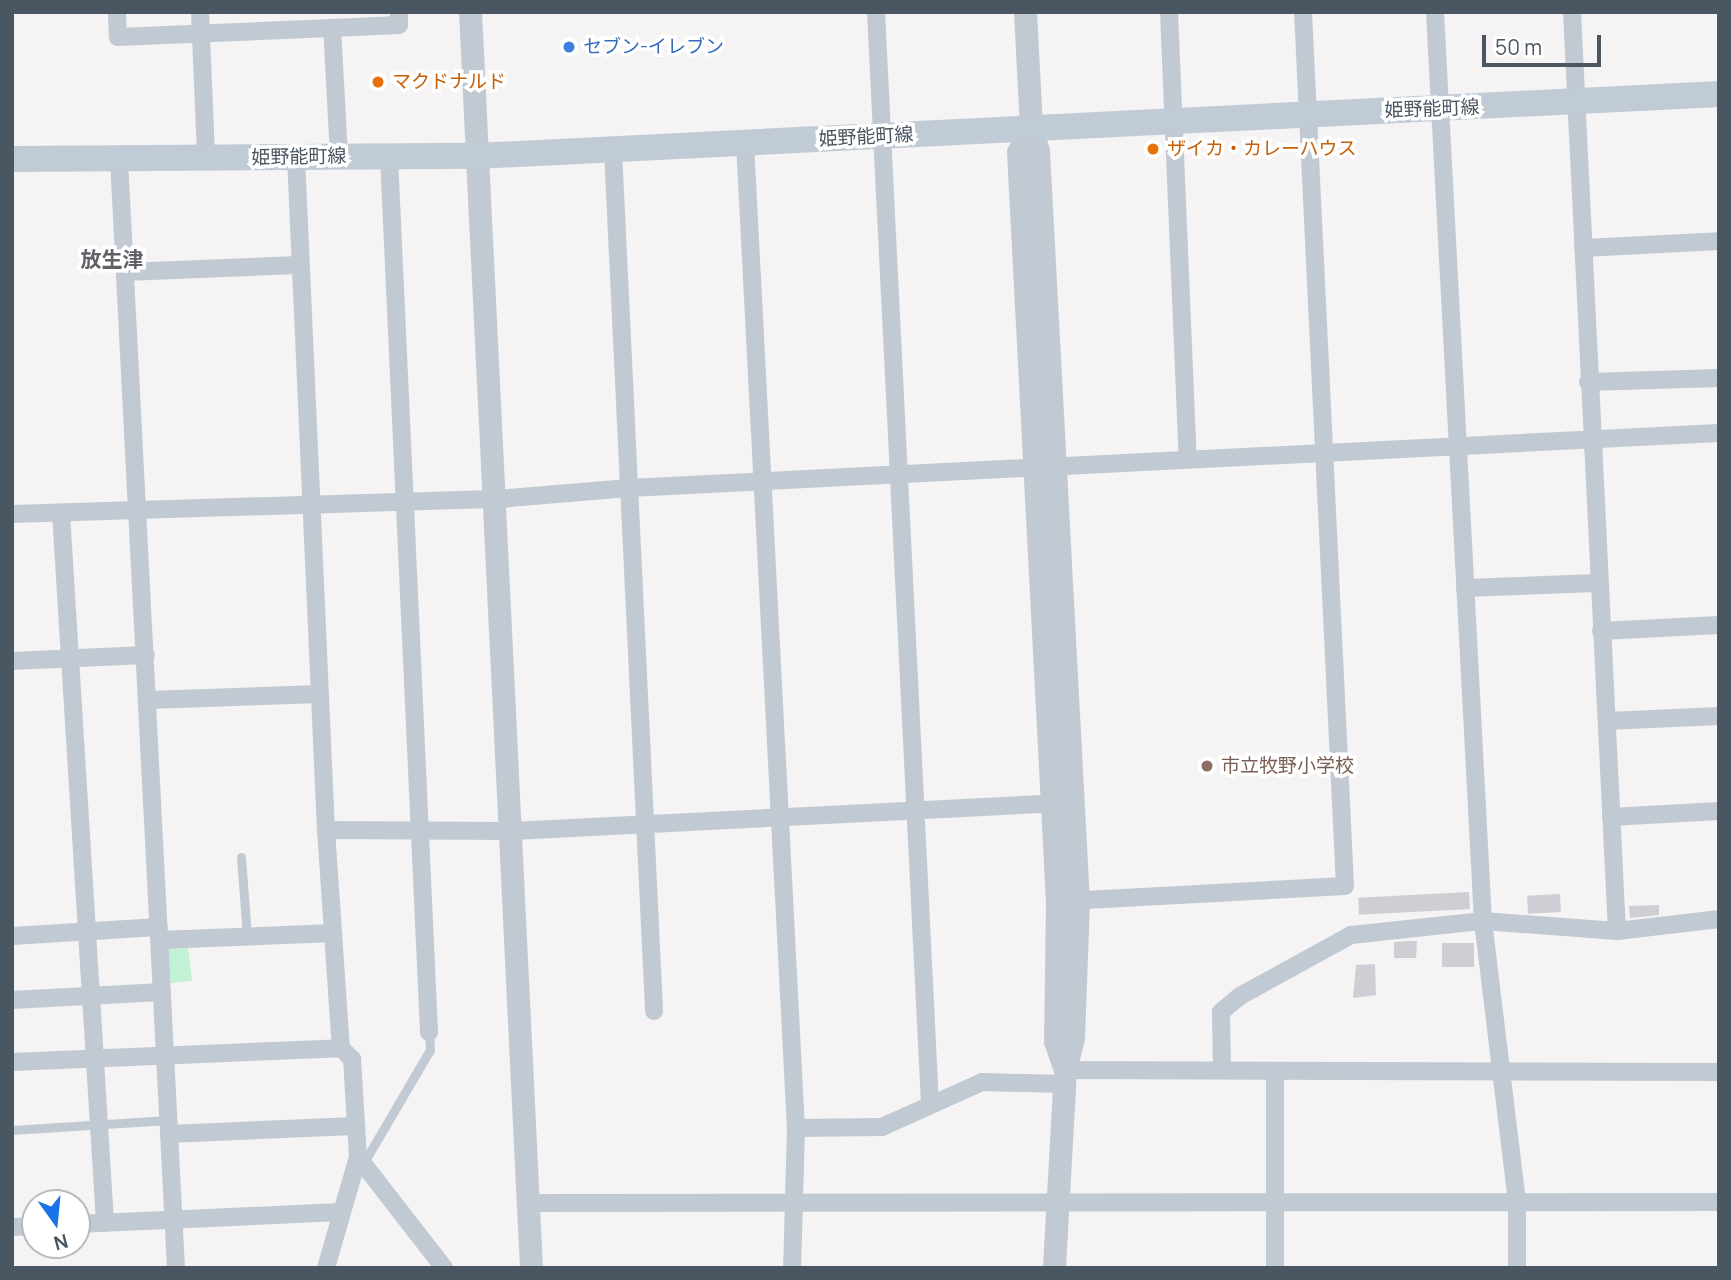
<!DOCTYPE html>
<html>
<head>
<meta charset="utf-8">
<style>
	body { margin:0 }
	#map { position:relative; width:1731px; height:1280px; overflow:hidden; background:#f5f3f3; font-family:Manrope,"Noto Sans JP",sans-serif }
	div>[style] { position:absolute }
	.green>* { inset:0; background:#c3f1d5; transform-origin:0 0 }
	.building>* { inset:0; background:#cdcfd5; transform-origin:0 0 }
	.service>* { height:9px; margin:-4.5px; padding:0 4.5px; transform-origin:4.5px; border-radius:4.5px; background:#c1cad2 }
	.minor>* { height:18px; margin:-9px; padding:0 9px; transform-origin:9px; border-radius:9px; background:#c1cad2 }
	.tertiary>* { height:23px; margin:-11.5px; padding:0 11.5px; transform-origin:11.5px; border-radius:11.5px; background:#c1cad2 }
	.secondary>* { height:26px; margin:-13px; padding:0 13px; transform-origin:13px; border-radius:13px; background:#c1cbd6 }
	.dots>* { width:19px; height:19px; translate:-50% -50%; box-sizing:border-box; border:4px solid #fff; border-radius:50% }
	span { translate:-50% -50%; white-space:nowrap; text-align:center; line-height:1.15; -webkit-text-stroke:7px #fff; paint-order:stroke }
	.shop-label { font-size:19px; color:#366cbe }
	.left { translate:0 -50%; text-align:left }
	.food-label { font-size:19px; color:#c56008 }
	.street-label { font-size:19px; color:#4a5661 }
	.education-label { font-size:19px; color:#785e54 }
	.neighbourhood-label { font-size:21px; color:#5f6368; font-weight:700 }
	.frame { position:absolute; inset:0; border:14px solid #4a5661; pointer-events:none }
	.north { position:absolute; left:21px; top:1189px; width:70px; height:70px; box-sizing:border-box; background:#fff; border:2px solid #b7bbc0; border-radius:50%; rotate:165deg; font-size:19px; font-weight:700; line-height:28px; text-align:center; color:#4a5661 }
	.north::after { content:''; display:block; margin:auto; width:24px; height:32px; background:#1a73e8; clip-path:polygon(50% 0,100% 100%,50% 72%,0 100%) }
	.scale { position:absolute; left:1482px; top:35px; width:119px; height:32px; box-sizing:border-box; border:4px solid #4a5661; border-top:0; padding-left:9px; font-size:21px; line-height:24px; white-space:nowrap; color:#4a5661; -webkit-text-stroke:5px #fff; paint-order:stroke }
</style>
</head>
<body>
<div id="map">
	<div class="green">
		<i style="left:187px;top:939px;width:42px;height:27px;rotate:83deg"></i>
	</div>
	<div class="building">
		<i style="left:1469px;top:892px;width:17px;height:111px;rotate:87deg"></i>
		<i style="left:1560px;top:894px;width:18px;height:33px;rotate:87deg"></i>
		<i style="clip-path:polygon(1659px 905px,1659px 915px,1630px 918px,1629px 906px)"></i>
		<i style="clip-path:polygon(1406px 941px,1417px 941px,1416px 958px,1394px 958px,1394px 942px)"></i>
		<i style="left:1442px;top:943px;width:32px;height:24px"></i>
		<i style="clip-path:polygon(1375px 964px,1376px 995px,1353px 998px,1356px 965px)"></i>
	</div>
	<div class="service">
		<i style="left:241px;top:857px;width:80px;rotate:85.7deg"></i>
		<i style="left:12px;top:1130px;width:156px;rotate:-3.7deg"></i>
		<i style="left:363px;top:1164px;width:132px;rotate:-59.6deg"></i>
		<i style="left:430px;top:1050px;width:18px;rotate:-93deg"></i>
	</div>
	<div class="minor">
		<i style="left:117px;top:12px;width:25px;rotate:88deg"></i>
		<i style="left:118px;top:37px;width:214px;rotate:-2.4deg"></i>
		<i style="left:200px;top:12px;width:146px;rotate:87.6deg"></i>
		<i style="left:876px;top:12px;width:1093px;rotate:87.17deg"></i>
		<i style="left:1169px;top:12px;width:448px;rotate:87.6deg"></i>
		<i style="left:1435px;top:12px;width:910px;rotate:86.98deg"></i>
		<i style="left:1483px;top:921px;width:285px;rotate:83.1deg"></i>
		<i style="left:1517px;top:1204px;width:64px;rotate:90deg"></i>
		<i style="left:1572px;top:12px;width:920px;rotate:87.2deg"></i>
		<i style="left:745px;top:143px;width:986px;rotate:87.04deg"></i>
		<i style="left:796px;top:1128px;width:140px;rotate:91.6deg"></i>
		<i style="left:613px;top:150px;width:862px;rotate:87.27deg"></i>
		<i style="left:339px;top:156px;width:128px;rotate:-93.1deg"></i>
		<i style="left:332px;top:28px;width:67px;rotate:-2.6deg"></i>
		<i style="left:399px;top:25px;width:13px;rotate:-90deg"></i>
		<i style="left:296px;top:157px;width:674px;rotate:87.45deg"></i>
		<i style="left:326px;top:830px;width:219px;rotate:86.1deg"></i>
		<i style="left:341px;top:1048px;width:16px;rotate:45deg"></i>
		<i style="left:352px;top:1059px;width:98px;rotate:86.5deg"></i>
		<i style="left:358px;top:1157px;width:116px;rotate:106.1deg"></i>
		<i style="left:389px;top:157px;width:876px;rotate:87.38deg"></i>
		<i style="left:119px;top:159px;width:1110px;rotate:87.06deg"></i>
		<i style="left:1583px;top:248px;width:136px;rotate:-2.9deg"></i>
		<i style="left:126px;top:272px;width:172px;rotate:-2.3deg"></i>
		<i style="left:1588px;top:382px;width:131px;rotate:-1.7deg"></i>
		<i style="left:61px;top:513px;width:711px;rotate:86.45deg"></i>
		<i style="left:12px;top:514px;width:497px;rotate:-1.8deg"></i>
		<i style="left:509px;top:498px;width:120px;rotate:-4.8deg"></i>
		<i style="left:629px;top:488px;width:1091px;rotate:-2.89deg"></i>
		<i style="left:1465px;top:588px;width:133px;rotate:-2.2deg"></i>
		<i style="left:1601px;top:631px;width:118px;rotate:-2.9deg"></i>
		<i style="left:12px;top:661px;width:134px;rotate:-2.6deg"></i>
		<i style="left:148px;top:700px;width:172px;rotate:-2deg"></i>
		<i style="left:1607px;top:721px;width:112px;rotate:-2.6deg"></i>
		<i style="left:1611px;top:817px;width:108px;rotate:-3.2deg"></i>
		<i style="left:326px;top:830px;width:187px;rotate:0.3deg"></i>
		<i style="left:513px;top:831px;width:550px;rotate:-2.92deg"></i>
		<i style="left:1067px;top:901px;width:278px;rotate:-3.1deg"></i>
		<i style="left:1345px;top:886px;width:875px;rotate:-92.75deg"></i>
		<i style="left:12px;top:936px;width:147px;rotate:-3.5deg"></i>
		<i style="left:160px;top:940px;width:173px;rotate:-2.3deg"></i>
		<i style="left:12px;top:1000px;width:150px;rotate:-3.1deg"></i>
		<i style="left:12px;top:1062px;width:329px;rotate:-2.4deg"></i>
		<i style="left:1065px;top:1070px;width:654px;rotate:0.18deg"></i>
		<i style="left:1222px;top:1070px;width:58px;rotate:-91deg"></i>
		<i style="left:1221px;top:1012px;width:25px;rotate:-40deg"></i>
		<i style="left:1240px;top:996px;width:127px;rotate:-28.8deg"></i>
		<i style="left:1351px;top:935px;width:133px;rotate:-6.1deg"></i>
		<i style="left:1483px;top:921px;width:134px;rotate:4.3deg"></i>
		<i style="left:1617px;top:931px;width:103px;rotate:-6.7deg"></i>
		<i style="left:1275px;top:1071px;width:197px;rotate:90deg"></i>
		<i style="left:796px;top:1128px;width:86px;rotate:-0.7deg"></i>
		<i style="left:882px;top:1127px;width:110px;rotate:-24.2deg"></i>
		<i style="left:982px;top:1082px;width:83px;rotate:1.4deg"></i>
		<i style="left:169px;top:1134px;width:185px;rotate:-2.5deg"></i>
		<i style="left:358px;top:1157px;width:140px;rotate:52.2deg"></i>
		<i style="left:528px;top:1203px;width:1191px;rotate:-0.05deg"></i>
		<i style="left:77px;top:1224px;width:263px;rotate:-2.6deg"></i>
		<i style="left:12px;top:1227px;width:23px;rotate:-2deg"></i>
	</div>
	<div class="tertiary">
		<i style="left:470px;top:12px;width:1257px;rotate:87.22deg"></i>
		<i style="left:1025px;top:12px;width:116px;rotate:87deg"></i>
		<i style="left:1031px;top:128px;width:24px;rotate:73deg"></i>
		<i style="left:1038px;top:151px;width:751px;rotate:86.95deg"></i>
		<i style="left:1078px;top:901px;width:137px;rotate:92.1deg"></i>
		<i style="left:1073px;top:1038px;width:33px;rotate:104deg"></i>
		<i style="left:1065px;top:1070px;width:198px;rotate:93.2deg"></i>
		<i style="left:1031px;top:128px;width:27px;rotate:118deg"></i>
		<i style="left:1018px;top:152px;width:751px;rotate:87.02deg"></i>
		<i style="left:1057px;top:902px;width:139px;rotate:90.8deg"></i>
		<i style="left:1055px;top:1041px;width:31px;rotate:71deg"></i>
	</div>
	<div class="secondary">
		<i style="left:12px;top:159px;width:465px;rotate:-0.4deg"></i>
		<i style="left:477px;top:156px;width:1244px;rotate:-2.86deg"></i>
	</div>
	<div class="dots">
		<i style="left:569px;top:47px;background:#3f7fe0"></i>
		<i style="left:378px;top:82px;background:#e8710a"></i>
		<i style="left:1153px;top:149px;background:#e8710a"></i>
		<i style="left:1207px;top:766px;background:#8d6e63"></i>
	</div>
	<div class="shop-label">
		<span class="left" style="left:583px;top:47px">セブン-イレブン</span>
	</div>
	<div class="food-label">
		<span class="left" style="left:392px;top:82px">マクドナルド</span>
		<span class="left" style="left:1167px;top:149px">ザイカ・カレーハウス</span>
	</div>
	<div class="street-label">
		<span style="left:1432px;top:109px;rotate:-2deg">姫野能町線</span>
		<span style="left:866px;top:137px;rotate:-3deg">姫野能町線</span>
		<span style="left:299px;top:157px;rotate:-1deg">姫野能町線</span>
	</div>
	<div class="education-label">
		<span class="left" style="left:1221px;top:766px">市立牧野小学校</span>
	</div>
	<div class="neighbourhood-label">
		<span style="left:112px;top:259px">放生津</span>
	</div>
	<div class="frame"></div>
	<div class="north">N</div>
	<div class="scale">50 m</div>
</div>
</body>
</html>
